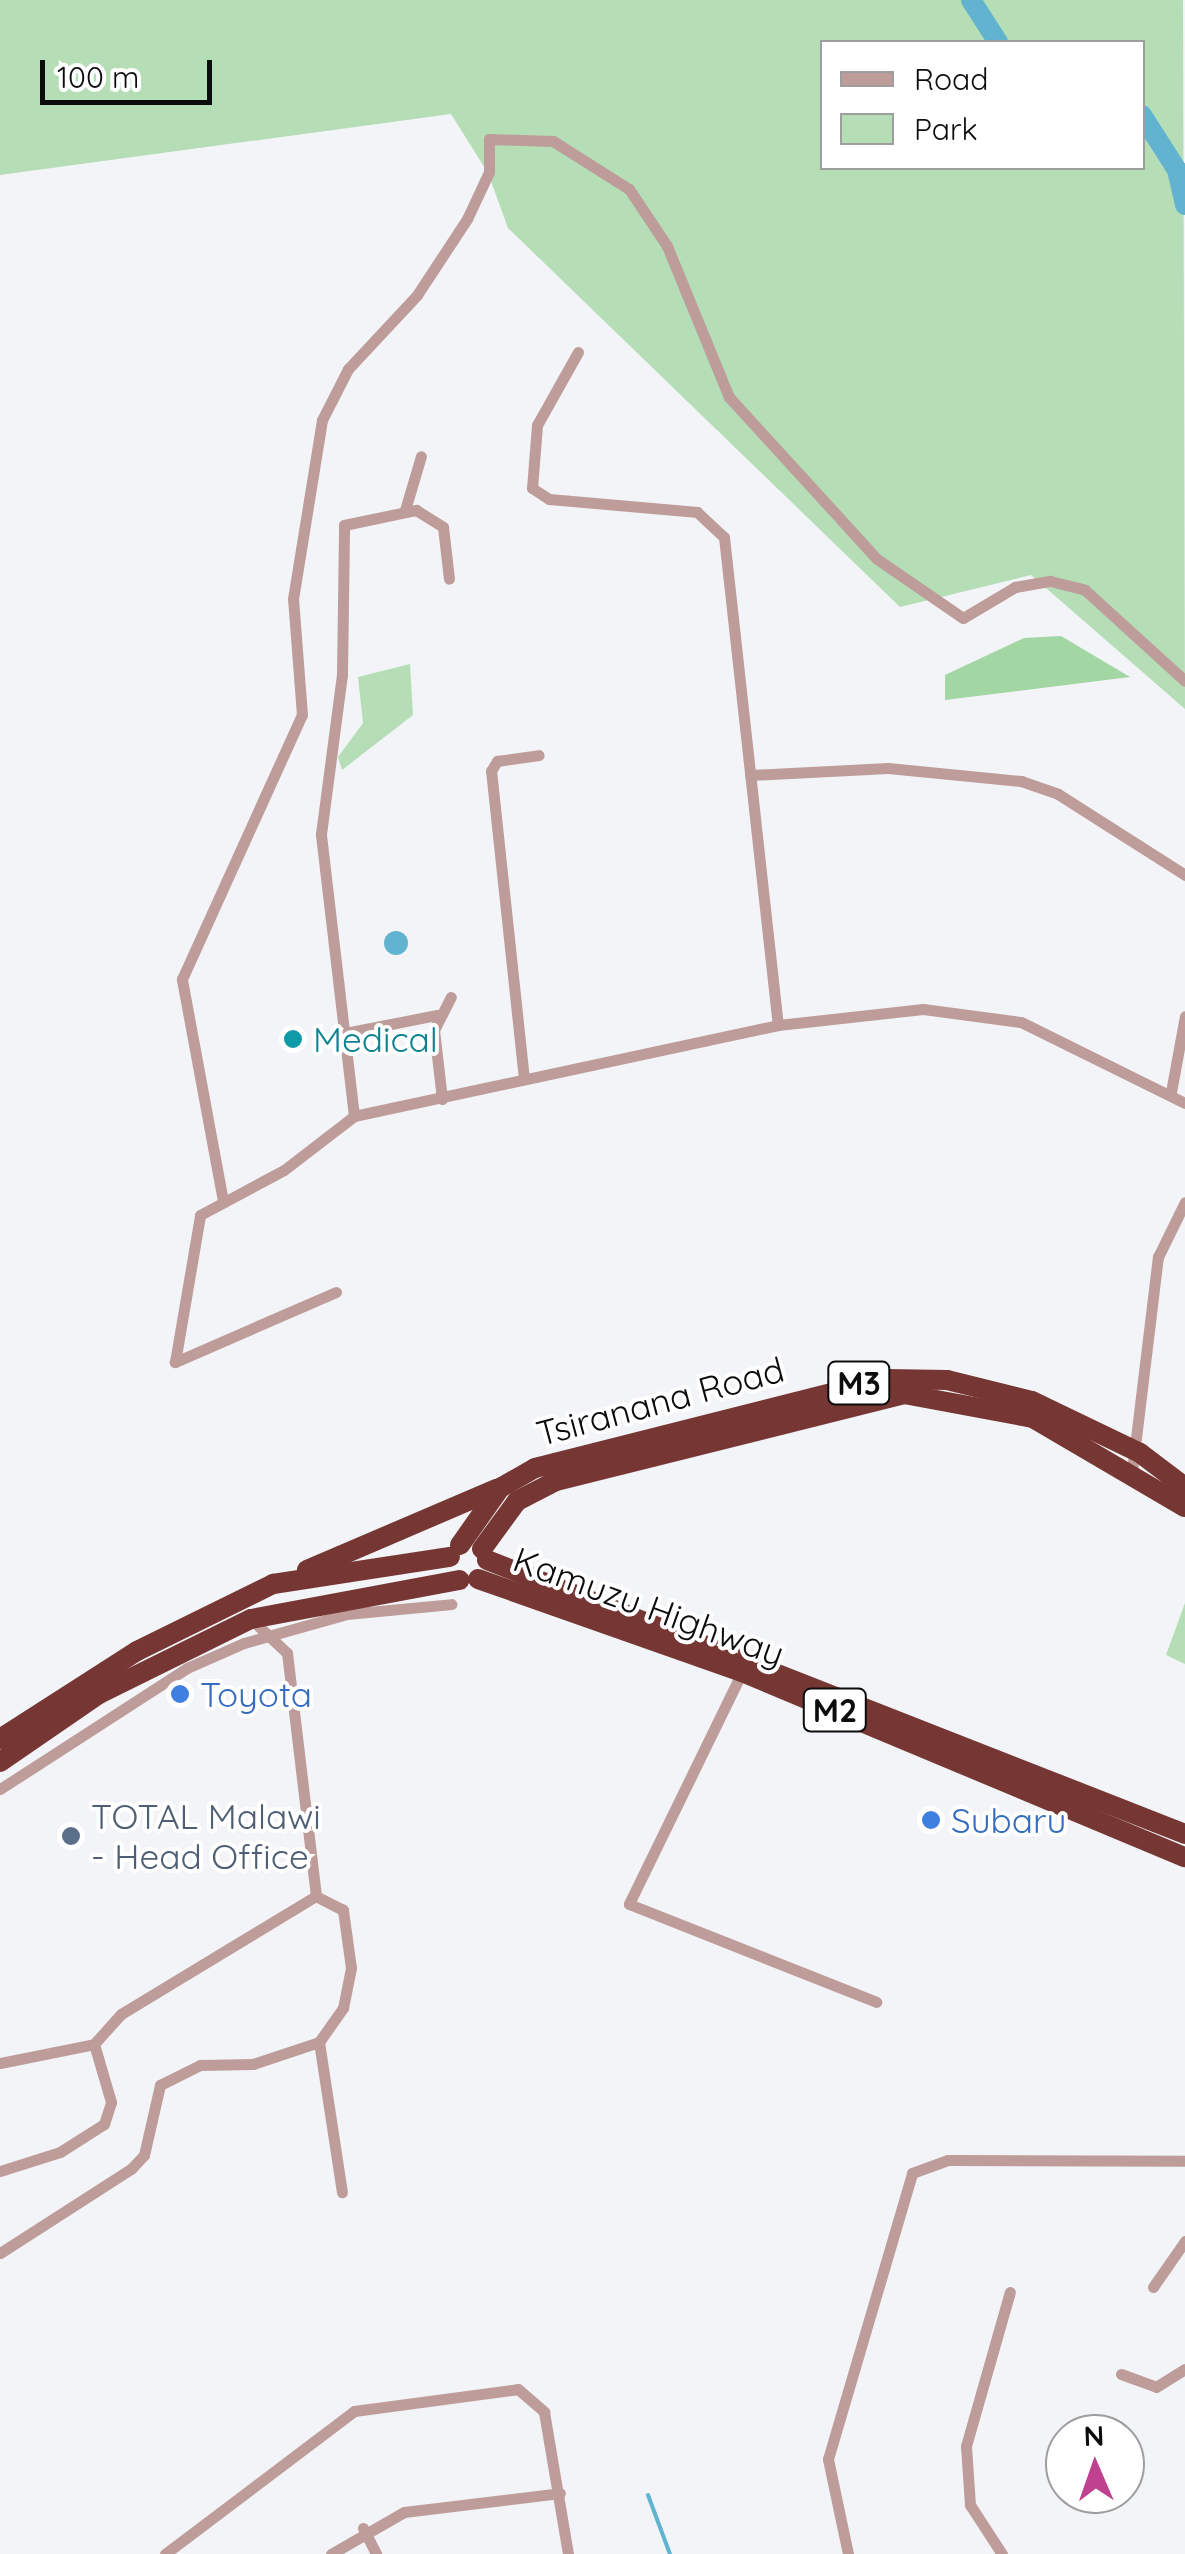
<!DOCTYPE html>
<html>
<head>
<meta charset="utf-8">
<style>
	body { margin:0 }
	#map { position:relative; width:1185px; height:2554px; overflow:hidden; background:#f3f4f7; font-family:Quicksand,sans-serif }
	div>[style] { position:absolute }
	.green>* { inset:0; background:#b5ddb6 }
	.forest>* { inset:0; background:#a2d6a3 }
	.water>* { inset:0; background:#61b3cf }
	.round { border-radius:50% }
	.stream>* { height:4px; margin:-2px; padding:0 2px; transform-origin:2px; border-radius:2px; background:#61b3cf }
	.river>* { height:20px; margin:-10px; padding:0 10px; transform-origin:10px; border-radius:10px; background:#61b3cf }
	.street>* { height:11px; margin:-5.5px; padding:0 5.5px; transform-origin:5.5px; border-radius:5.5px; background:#bd9c99 }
	.highway>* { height:20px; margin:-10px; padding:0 10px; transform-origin:10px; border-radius:10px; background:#763734 }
	.dots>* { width:28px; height:28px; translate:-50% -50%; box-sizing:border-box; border:5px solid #fff; border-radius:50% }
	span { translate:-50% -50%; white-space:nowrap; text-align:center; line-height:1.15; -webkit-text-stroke:8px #fff; paint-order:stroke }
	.shield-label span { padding:2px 8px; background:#fff; border:2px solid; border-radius:8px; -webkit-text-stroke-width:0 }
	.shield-label { font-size:32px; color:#0c0c0d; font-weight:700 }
	.culture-label { font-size:35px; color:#0d838f }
	.left { translate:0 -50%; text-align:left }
	.street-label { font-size:35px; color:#0c0c0d }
	.shop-label { font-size:35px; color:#366cbe }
	.service-label { font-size:35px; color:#4e5e75 }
	.legend { position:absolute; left:820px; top:40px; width:325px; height:130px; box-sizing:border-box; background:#fff; border:2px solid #9e9e9e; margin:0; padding:12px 18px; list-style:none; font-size:30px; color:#0c0c0d }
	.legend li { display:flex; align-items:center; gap:20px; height:50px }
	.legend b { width:50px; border:2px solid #9e9e9e }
	.north { position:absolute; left:1045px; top:2414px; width:100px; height:100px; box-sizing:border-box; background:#fff; border:2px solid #9e9e9e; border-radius:50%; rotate:358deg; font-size:28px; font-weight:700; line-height:40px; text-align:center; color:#0c0c0d }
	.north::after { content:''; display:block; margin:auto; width:35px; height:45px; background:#bf418f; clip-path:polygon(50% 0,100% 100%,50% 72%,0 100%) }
	.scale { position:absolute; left:40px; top:60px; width:172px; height:45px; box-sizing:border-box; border:5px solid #0c0c0d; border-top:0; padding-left:12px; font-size:30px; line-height:35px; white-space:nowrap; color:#0c0c0d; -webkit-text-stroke:8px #fff; paint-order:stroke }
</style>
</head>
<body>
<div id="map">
	<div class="green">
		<i style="clip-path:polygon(evenodd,0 0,1183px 0,1185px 709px,1031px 575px,900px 607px,508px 228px,488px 173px,451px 114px,0 175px,0 0,822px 42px,1142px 42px,1142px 168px,822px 168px,822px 42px)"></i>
		<i style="clip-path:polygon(410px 664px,413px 715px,342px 770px,338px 757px,363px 723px,358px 677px)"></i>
		<i style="clip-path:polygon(1185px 1603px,1185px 1664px,1166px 1655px)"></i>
	</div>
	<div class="forest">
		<i style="clip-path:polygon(1061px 636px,1130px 677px,945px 700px,945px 675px,1024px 638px)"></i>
	</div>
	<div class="water">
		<i class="round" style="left:384px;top:931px;width:24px;height:24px"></i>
	</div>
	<div class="stream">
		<i style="left:648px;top:2495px;width:63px;rotate:69.6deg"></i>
	</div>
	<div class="river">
		<i style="left:971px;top:0;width:50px;rotate:57.3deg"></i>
		<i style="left:1142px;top:115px;width:65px;rotate:57.5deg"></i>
		<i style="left:1177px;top:170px;width:36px;rotate:77deg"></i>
	</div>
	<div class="street">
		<i style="left:578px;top:352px;width:84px;rotate:119.3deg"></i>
		<i style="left:537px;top:425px;width:63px;rotate:94.5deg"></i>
		<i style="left:532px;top:488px;width:20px;rotate:33deg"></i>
		<i style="left:549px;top:499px;width:149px;rotate:5deg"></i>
		<i style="left:697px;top:512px;width:37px;rotate:43deg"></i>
		<i style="left:724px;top:537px;width:491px;rotate:83.7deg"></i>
		<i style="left:405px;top:510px;width:56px;rotate:-73.5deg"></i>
		<i style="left:750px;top:775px;width:138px;rotate:-2.9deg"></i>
		<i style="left:888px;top:768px;width:134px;rotate:5.6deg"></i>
		<i style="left:1021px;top:781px;width:39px;rotate:19deg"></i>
		<i style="left:1058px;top:794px;width:151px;rotate:32.5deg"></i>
		<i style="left:340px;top:1034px;width:99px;rotate:-11.1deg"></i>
		<i style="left:524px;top:1079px;width:310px;rotate:-96.1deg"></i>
		<i style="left:491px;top:771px;width:12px;rotate:-59deg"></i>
		<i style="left:497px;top:761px;width:42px;rotate:-8.1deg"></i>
		<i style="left:1171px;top:1092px;width:77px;rotate:-79.6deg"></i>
		<i style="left:442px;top:1099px;width:69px;rotate:-96.6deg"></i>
		<i style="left:434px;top:1030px;width:37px;rotate:-63deg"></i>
		<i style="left:354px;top:1116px;width:284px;rotate:-96.7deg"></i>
		<i style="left:321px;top:834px;width:160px;rotate:-82.5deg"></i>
		<i style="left:342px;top:675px;width:150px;rotate:-89.2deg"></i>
		<i style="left:344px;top:525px;width:74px;rotate:-11.8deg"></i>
		<i style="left:416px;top:510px;width:32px;rotate:32deg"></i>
		<i style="left:443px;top:527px;width:52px;rotate:83.4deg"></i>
		<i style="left:223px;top:1201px;width:226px;rotate:-100.5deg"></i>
		<i style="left:182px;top:979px;width:290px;rotate:-65.6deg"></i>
		<i style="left:302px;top:715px;width:116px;rotate:-94.4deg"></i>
		<i style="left:293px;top:599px;width:181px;rotate:-80.8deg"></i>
		<i style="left:322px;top:420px;width:57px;rotate:-63deg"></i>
		<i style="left:348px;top:369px;width:101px;rotate:-47deg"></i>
		<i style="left:417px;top:295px;width:91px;rotate:-56.7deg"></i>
		<i style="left:467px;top:219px;width:52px;rotate:-64.9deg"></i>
		<i style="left:489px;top:172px;width:33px;rotate:-90deg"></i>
		<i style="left:489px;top:139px;width:64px;rotate:1.8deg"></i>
		<i style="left:553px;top:141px;width:90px;rotate:32.3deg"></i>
		<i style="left:629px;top:189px;width:69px;rotate:56.3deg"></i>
		<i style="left:667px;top:246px;width:163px;rotate:67.7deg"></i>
		<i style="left:729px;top:397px;width:219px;rotate:47.6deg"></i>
		<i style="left:877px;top:559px;width:104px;rotate:34.5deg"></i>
		<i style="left:963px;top:618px;width:61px;rotate:-30.8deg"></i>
		<i style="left:1015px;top:587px;width:36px;rotate:-10deg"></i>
		<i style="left:1050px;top:581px;width:36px;rotate:14deg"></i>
		<i style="left:1085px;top:590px;width:135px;rotate:42.3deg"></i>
		<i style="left:336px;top:1292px;width:176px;rotate:156.5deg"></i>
		<i style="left:175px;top:1362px;width:149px;rotate:-80.3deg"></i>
		<i style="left:200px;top:1215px;width:95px;rotate:-28.2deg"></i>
		<i style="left:284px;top:1170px;width:88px;rotate:-37.6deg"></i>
		<i style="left:354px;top:1116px;width:434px;rotate:-12.1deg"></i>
		<i style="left:778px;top:1025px;width:146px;rotate:-6.3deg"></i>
		<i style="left:923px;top:1009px;width:99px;rotate:7.6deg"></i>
		<i style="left:1021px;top:1022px;width:183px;rotate:26.3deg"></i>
		<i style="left:1132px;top:1471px;width:216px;rotate:-83.1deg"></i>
		<i style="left:1158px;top:1257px;width:61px;rotate:-63.9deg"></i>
		<i style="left:742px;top:1672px;width:258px;rotate:116deg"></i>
		<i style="left:629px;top:1904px;width:266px;rotate:21.6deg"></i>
		<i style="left:0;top:1789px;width:223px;rotate:-32.9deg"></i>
		<i style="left:187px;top:1668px;width:62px;rotate:-23.7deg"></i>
		<i style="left:244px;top:1643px;width:107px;rotate:-15.7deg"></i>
		<i style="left:347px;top:1614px;width:105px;rotate:-5.4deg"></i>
		<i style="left:319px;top:2042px;width:152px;rotate:81.3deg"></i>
		<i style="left:0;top:2063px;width:96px;rotate:-11.4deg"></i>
		<i style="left:0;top:2171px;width:63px;rotate:-17.6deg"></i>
		<i style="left:60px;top:2152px;width:52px;rotate:-32.5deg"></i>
		<i style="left:104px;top:2124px;width:23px;rotate:-72deg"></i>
		<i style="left:111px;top:2102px;width:60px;rotate:-106.3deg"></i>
		<i style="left:94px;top:2044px;width:40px;rotate:-48deg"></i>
		<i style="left:121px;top:2014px;width:228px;rotate:-31.2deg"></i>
		<i style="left:316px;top:1896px;width:245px;rotate:-96.8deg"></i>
		<i style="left:287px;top:1653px;width:50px;rotate:-136.6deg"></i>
		<i style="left:0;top:2253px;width:156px;rotate:-32.7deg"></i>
		<i style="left:131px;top:2169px;width:19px;rotate:-47deg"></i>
		<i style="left:144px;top:2155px;width:72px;rotate:-77.1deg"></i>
		<i style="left:160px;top:2085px;width:45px;rotate:-26.6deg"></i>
		<i style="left:200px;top:2065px;width:53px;rotate:-1.1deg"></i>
		<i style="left:253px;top:2064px;width:70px;rotate:-18.4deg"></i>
		<i style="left:319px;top:2042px;width:42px;rotate:-54.8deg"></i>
		<i style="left:343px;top:2008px;width:41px;rotate:-78.7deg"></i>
		<i style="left:351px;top:1968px;width:59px;rotate:-97.9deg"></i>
		<i style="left:343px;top:1910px;width:30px;rotate:-153deg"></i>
		<i style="left:1153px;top:2287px;width:56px;rotate:-55.2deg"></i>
		<i style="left:1121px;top:2374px;width:37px;rotate:20deg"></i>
		<i style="left:1156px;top:2387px;width:34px;rotate:-32deg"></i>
		<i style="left:363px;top:2528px;width:29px;rotate:63deg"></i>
		<i style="left:165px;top:2554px;width:237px;rotate:-37.1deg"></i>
		<i style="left:354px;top:2411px;width:165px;rotate:-7.6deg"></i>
		<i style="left:518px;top:2389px;width:35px;rotate:41deg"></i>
		<i style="left:544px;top:2412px;width:144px;rotate:80.4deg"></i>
		<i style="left:331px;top:2554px;width:84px;rotate:-29.9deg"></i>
		<i style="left:404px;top:2512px;width:157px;rotate:-6.9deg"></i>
		<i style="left:848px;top:2554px;width:97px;rotate:-101.9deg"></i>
		<i style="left:828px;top:2459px;width:298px;rotate:-73.6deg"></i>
		<i style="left:912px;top:2173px;width:38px;rotate:-20deg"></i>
		<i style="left:948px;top:2160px;width:237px;rotate:0.2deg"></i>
		<i style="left:1002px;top:2554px;width:59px;rotate:-123.1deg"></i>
		<i style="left:970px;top:2505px;width:59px;rotate:-93.9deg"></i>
		<i style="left:966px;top:2446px;width:160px;rotate:-74.1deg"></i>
	</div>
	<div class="highway">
		<i style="left:460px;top:1545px;width:70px;rotate:-54.9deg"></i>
		<i style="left:500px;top:1488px;width:40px;rotate:-29.7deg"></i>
		<i style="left:535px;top:1468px;width:363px;rotate:-14.2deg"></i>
		<i style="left:887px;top:1379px;width:60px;rotate:1deg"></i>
		<i style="left:947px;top:1380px;width:88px;rotate:13.9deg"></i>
		<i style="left:1032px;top:1401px;width:120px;rotate:25.7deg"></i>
		<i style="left:1140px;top:1453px;width:56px;rotate:37.1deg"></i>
		<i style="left:482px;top:1549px;width:59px;rotate:-53.9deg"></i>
		<i style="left:517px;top:1501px;width:44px;rotate:-27.1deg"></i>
		<i style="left:556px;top:1481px;width:359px;rotate:-14deg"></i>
		<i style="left:904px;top:1394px;width:131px;rotate:10.5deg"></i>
		<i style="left:1033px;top:1418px;width:176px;rotate:30.4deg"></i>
		<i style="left:487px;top:1560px;width:750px;rotate:21.43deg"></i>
		<i style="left:307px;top:1570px;width:206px;rotate:-23.2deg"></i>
		<i style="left:478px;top:1579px;width:280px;rotate:19.4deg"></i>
		<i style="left:742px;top:1672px;width:480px;rotate:22.7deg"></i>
		<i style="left:0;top:1739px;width:163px;rotate:-32.7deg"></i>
		<i style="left:137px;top:1651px;width:152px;rotate:-26.2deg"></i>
		<i style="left:273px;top:1584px;width:179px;rotate:-8.7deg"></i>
		<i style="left:0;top:1762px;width:120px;rotate:-34.5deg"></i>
		<i style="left:99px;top:1694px;width:169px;rotate:-26.3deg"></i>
		<i style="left:251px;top:1619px;width:212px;rotate:-10.6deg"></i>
	</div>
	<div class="dots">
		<i style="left:293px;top:1039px;background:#0f9aa8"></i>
		<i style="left:180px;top:1694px;background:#3f7fe0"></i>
		<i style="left:931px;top:1820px;background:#3f7fe0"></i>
		<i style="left:71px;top:1836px;background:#5c6f8a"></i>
	</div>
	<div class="shield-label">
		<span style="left:859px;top:1383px">M3</span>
		<span style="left:835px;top:1710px">M2</span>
	</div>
	<div class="culture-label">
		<span class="left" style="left:313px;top:1039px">Medical</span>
	</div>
	<div class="street-label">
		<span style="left:660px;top:1401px;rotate:-15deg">Tsiranana Road</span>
		<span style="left:649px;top:1606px;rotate:20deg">Kamuzu Highway</span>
	</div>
	<div class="shop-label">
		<span class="left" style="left:200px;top:1694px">Toyota</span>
		<span class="left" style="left:951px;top:1820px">Subaru</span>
	</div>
	<div class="service-label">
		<span class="left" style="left:91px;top:1836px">TOTAL Malawi<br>- Head Office</span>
	</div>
	<ul class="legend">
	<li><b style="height:12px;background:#bd9c99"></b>Road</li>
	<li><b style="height:28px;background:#b5ddb6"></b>Park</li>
	</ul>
	<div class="north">N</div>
	<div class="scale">100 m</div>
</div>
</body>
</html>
